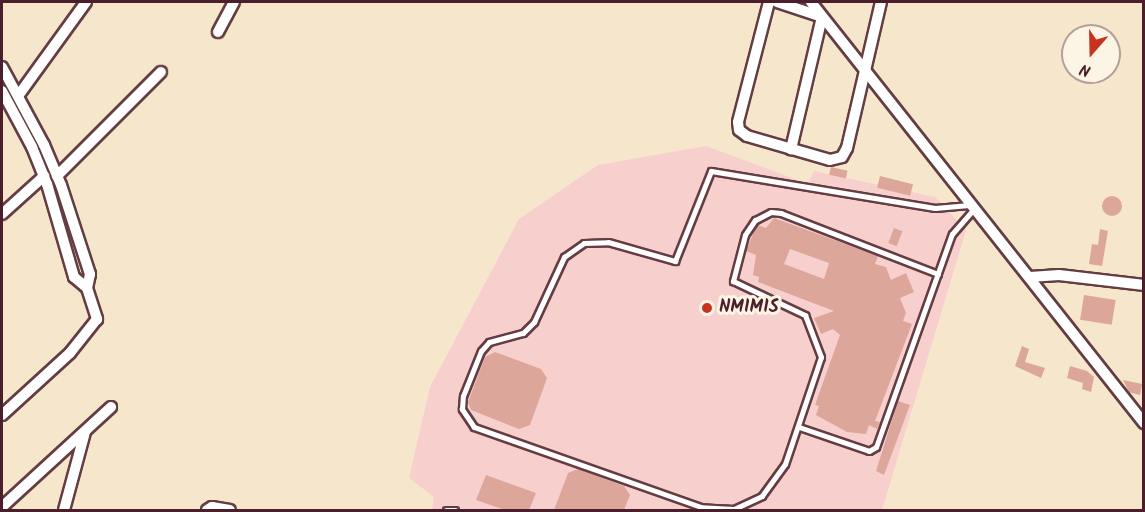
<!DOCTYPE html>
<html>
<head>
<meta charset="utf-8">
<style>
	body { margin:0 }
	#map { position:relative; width:1145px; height:512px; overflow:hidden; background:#f5e6cc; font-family:Kalam,sans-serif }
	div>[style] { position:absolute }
	.built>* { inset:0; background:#f7d0ce }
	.building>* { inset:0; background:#dca69a; transform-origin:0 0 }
	.round { border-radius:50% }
	.roads { filter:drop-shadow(2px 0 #643d43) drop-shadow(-2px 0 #643d43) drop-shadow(0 2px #643d43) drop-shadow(0 -2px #643d43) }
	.lane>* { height:5px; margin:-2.5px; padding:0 2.5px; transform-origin:2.5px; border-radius:2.5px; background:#fff }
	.street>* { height:10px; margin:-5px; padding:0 5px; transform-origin:5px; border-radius:5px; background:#fff }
	.dots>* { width:16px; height:16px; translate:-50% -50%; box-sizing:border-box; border:3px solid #fcf5e5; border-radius:50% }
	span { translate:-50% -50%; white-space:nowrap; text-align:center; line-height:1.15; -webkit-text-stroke:6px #fcf5e5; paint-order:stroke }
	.poi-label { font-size:18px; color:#4a1f2b; font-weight:700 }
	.left { translate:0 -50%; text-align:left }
	.frame { position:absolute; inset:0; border:3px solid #4a1f2b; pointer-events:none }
	.north { position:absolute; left:1061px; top:24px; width:60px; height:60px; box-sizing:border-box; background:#fcf5e5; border:2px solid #b59f9b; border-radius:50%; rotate:200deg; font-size:16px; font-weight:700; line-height:24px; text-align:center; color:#4a1f2b }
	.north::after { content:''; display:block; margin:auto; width:21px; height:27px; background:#c8321e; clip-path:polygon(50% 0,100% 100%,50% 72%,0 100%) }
</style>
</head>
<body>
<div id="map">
	<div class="built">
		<i style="clip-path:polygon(706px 146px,808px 184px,814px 171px,935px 197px,966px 230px,882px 510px,432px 510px,434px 497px,409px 478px,430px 387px,519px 219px,598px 165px)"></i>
	</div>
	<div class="building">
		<i style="left:831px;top:167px;width:17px;height:8px;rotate:13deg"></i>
		<i style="left:880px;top:176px;width:34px;height:12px;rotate:14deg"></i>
		<i class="round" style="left:1102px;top:196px;width:20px;height:20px"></i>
		<i style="clip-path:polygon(evenodd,774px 218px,878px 256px,875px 264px,886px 267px,891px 280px,906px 273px,914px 292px,900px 298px,906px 313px,903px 321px,912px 324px,875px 421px,880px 422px,877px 429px,869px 425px,866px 434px,847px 432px,816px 415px,819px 406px,815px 405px,840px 335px,833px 329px,821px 334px,814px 318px,834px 311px,758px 282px,759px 277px,753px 275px,756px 255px,746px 251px,747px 248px,757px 225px,766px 228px,774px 218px,790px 249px,829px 263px,824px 279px,784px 264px,790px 249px)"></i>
		<i style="left:894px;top:228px;width:9px;height:16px;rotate:21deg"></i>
		<i style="clip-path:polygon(1100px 229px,1108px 231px,1102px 266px,1089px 264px,1092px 244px,1098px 245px)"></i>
		<i style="left:1084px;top:295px;width:32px;height:25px;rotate:9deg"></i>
		<i style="clip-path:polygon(1022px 346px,1029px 349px,1025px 362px,1045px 368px,1041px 378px,1015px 366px)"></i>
		<i style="clip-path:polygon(495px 352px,541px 369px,547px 378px,530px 425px,519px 429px,471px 410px,468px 402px,485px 357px)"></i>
		<i style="clip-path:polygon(1070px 366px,1087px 371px,1094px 377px,1091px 392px,1082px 389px,1083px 383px,1067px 378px)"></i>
		<i style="clip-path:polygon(1123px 380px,1142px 384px,1140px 395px,1129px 392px)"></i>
		<i style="clip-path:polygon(898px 401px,910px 405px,884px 475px,876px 471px)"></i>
		<i style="clip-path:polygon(578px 469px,624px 486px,630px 495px,624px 510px,554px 510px,568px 473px)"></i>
		<i style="clip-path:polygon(486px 475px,536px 493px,529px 510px,505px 510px,476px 500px)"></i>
	</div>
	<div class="roads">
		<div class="lane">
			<i style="left:938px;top:274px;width:168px;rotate:-158.8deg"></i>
			<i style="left:781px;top:213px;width:10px;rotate:-174deg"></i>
			<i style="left:771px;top:212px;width:18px;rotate:153deg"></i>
			<i style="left:755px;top:220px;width:18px;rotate:124deg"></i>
			<i style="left:745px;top:235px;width:48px;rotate:104.6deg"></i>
			<i style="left:733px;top:281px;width:80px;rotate:25.3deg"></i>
			<i style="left:805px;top:315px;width:45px;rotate:69.1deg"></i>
			<i style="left:821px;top:357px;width:113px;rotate:108.6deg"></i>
			<i style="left:785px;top:464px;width:39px;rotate:126deg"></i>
			<i style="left:762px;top:496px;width:31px;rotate:155deg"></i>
			<i style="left:734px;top:509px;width:33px;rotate:-177deg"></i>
			<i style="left:701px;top:507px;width:241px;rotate:-160.6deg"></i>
			<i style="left:474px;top:427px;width:22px;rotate:-124deg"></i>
			<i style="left:462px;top:409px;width:13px;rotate:-86deg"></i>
			<i style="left:463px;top:396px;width:48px;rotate:-68.2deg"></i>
			<i style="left:481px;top:351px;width:12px;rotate:-48deg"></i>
			<i style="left:489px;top:342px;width:35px;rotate:-15deg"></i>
			<i style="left:523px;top:333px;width:16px;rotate:-45deg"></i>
			<i style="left:534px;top:322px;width:72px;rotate:-65.2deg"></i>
			<i style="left:564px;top:257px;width:24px;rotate:-35deg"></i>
			<i style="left:584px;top:243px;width:24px;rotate:-2deg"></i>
			<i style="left:608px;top:242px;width:70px;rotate:15.8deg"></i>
			<i style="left:675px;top:261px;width:97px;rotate:-68.2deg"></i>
			<i style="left:711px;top:171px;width:227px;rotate:9.4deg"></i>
			<i style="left:935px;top:208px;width:37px;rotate:-5deg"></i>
			<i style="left:799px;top:427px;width:74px;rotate:18.9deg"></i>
			<i style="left:869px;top:451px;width:8px;rotate:-30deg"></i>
			<i style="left:876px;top:447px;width:226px;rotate:-70.4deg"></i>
			<i style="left:952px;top:234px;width:35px;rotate:-49deg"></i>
			<i style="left:446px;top:510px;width:9px"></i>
		</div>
		<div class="street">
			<i style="left:769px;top:2px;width:124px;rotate:104.5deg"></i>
			<i style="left:738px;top:122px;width:8px;rotate:83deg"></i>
			<i style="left:739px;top:130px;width:10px;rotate:37deg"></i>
			<i style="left:747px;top:136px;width:86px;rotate:16.1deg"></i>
			<i style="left:830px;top:160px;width:12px;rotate:-14deg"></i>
			<i style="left:842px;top:157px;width:10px;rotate:-61deg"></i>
			<i style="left:847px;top:148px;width:150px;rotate:-76.9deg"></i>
			<i style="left:777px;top:2px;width:47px;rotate:18.4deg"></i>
			<i style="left:822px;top:17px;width:136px;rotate:103.2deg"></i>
			<i style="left:811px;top:2px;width:537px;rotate:51.66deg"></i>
			<i style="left:218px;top:32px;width:34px;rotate:-62deg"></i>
			<i style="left:2px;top:67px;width:89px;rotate:61.7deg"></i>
			<i style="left:44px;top:145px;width:43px;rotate:67deg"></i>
			<i style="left:61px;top:185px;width:94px;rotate:72deg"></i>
			<i style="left:90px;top:274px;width:14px;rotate:102deg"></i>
			<i style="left:2px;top:91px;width:64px;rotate:61.8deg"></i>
			<i style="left:32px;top:147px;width:40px;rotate:68deg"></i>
			<i style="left:47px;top:184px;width:97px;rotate:73.8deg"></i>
			<i style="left:74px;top:277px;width:17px;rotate:40deg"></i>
			<i style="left:87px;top:288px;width:33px;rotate:72deg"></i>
			<i style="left:97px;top:319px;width:43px;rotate:128.5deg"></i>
			<i style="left:70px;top:353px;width:92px;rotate:137.6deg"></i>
			<i style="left:18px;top:96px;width:116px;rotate:-54.1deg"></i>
			<i style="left:57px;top:176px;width:147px;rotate:-45deg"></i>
			<i style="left:2px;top:214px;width:57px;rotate:-42.1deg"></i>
			<i style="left:1030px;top:277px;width:29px;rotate:-4deg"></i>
			<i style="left:1059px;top:275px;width:86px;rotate:6.7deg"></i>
			<i style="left:2px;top:507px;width:148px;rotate:-42.5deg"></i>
			<i style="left:64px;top:510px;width:81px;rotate:-74.9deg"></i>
			<i style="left:207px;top:510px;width:6px;rotate:-31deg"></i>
			<i style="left:212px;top:507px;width:18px;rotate:9deg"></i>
		</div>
	</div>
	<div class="dots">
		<i style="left:707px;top:308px;background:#c8321e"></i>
	</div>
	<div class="poi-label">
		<span class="left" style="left:719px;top:308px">NMIMIS</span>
	</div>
	<div class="frame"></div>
	<div class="north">N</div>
</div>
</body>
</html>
